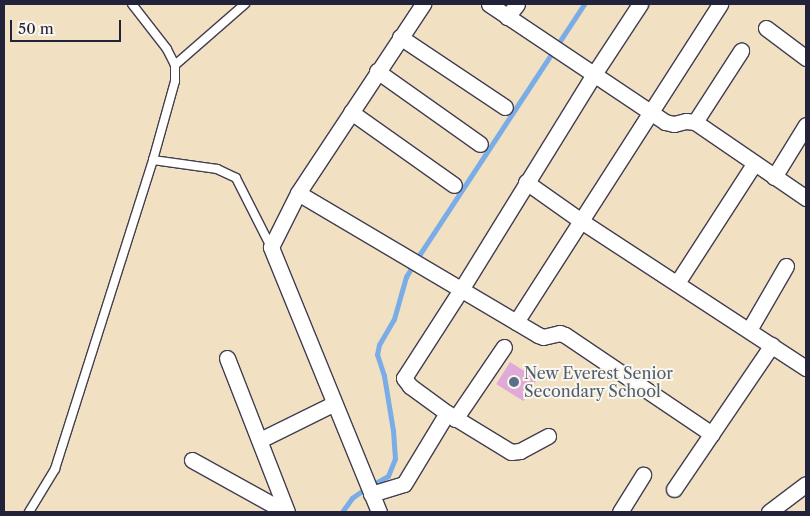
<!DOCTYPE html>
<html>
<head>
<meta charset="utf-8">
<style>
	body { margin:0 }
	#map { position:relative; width:810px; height:516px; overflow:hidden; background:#f2e0c3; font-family:"Libre Caslon Text",serif }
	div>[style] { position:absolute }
	.stream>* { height:4.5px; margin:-2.25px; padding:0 2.25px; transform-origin:2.25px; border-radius:2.25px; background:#7aace6 }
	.building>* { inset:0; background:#dfa9d8; transform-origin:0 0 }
	.roads { filter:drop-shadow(1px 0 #413e4f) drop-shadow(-1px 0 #413e4f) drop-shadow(0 1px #413e4f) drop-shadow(0 -1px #413e4f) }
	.lane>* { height:8px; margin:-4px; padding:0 4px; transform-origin:4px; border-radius:4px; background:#fff }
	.street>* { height:15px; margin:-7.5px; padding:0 7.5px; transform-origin:7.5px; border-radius:7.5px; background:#fff }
	.dots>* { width:14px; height:14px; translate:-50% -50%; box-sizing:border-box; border:2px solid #fbf7ec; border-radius:50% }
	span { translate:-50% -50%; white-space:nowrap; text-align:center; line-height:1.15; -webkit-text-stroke:4px #fbf7ec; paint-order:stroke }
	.service-label { font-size:16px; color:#4e5e75 }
	.left { translate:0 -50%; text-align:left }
	.frame { position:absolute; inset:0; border:5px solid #22223b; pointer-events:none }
	.scale { position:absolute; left:10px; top:20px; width:111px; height:22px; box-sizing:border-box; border:2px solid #22223b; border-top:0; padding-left:6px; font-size:15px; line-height:18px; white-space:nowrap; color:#22223b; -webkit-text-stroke:4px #fbf7ec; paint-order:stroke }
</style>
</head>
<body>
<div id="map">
	<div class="stream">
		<i style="left:372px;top:485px;width:18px;rotate:-29deg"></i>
		<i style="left:388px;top:476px;width:18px;rotate:-68deg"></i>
		<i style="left:395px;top:459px;width:28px;rotate:-94deg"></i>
		<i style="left:393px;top:431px;width:56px;rotate:-99.3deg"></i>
		<i style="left:384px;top:376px;width:22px;rotate:-108deg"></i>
		<i style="left:377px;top:355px;width:10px;rotate:-79deg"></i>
		<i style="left:379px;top:345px;width:30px;rotate:-60deg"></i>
		<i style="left:394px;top:319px;width:44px;rotate:-74.1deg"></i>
		<i style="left:406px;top:277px;width:27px;rotate:-59deg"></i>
		<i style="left:420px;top:254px;width:299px;rotate:-56.7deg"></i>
		<i style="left:342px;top:512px;width:17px;rotate:-54deg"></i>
		<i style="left:352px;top:498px;width:16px;rotate:-35deg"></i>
	</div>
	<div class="building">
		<i style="left:510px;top:362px;width:32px;height:26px;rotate:32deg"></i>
	</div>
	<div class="roads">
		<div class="lane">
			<i style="left:175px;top:65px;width:93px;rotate:-41.1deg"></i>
			<i style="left:153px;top:160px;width:65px;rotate:8deg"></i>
			<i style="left:217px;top:169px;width:21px;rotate:25deg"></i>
			<i style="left:236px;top:178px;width:77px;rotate:63.1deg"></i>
			<i style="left:29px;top:512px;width:50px;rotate:-58.8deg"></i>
			<i style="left:55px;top:469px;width:324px;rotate:-72.4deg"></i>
			<i style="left:153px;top:160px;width:82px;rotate:-74.4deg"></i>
			<i style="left:175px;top:81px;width:16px;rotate:-90deg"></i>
			<i style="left:175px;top:65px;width:18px;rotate:-117deg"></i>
			<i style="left:167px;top:49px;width:57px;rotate:-127.9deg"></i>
		</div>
		<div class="street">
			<i style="left:489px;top:4px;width:212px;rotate:33.8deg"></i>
			<i style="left:665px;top:122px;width:9px;rotate:13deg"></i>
			<i style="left:674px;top:124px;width:12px;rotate:-14deg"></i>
			<i style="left:686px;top:121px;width:9px;rotate:6deg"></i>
			<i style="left:695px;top:122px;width:135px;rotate:34.4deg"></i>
			<i style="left:507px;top:17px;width:16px;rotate:-52deg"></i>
			<i style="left:766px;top:28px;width:50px;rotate:36.9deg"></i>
			<i style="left:400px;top:37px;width:126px;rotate:33.7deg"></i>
			<i style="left:377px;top:71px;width:126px;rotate:35.3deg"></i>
			<i style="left:351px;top:112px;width:126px;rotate:35.3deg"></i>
			<i style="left:695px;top:122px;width:85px;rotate:-57.1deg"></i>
			<i style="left:774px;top:177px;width:61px;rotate:-58.4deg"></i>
			<i style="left:526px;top:182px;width:67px;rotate:35.3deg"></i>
			<i style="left:581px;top:221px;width:269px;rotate:33.2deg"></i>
			<i style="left:298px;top:193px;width:279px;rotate:30.6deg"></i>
			<i style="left:538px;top:335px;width:5px;rotate:22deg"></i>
			<i style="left:543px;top:337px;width:17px;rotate:-13deg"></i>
			<i style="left:560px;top:333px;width:5px;rotate:22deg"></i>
			<i style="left:565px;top:335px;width:177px;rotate:34deg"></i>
			<i style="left:677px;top:283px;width:142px;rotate:-57.1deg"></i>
			<i style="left:516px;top:322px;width:378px;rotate:-57.3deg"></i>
			<i style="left:749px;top:330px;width:74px;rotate:-60deg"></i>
			<i style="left:227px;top:358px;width:165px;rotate:68.7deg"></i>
			<i style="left:455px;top:419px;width:87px;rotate:-55.8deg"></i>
			<i style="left:548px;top:436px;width:32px;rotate:152deg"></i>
			<i style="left:520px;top:451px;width:9px;rotate:174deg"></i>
			<i style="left:511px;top:452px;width:75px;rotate:-148.6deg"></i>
			<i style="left:447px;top:413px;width:46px;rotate:-143.9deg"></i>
			<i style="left:410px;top:386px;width:10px;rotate:-127deg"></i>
			<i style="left:404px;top:378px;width:107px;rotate:-57.2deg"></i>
			<i style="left:462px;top:288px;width:251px;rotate:-58.3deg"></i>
			<i style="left:594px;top:74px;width:84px;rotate:-56.7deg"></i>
			<i style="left:260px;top:440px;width:81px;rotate:-26.3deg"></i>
			<i style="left:192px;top:460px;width:107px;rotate:29deg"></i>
			<i style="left:674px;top:489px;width:174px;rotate:-55.8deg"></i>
			<i style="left:371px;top:494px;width:34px;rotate:-17deg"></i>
			<i style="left:404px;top:484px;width:83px;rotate:-58.8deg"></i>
			<i style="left:379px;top:512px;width:286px;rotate:-112.2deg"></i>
			<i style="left:271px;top:247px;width:60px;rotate:-63.4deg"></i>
			<i style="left:298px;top:193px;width:227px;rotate:-56.5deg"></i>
			<i style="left:620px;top:512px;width:44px;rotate:-58.1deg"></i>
			<i style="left:769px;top:512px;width:46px;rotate:-37.1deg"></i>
		</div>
	</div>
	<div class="dots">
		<i style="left:514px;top:382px;background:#5c6f8a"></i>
	</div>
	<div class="service-label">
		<span class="left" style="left:524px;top:382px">New Everest Senior<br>Secondary School</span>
	</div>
	<div class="frame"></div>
	<div class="scale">50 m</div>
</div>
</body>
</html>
